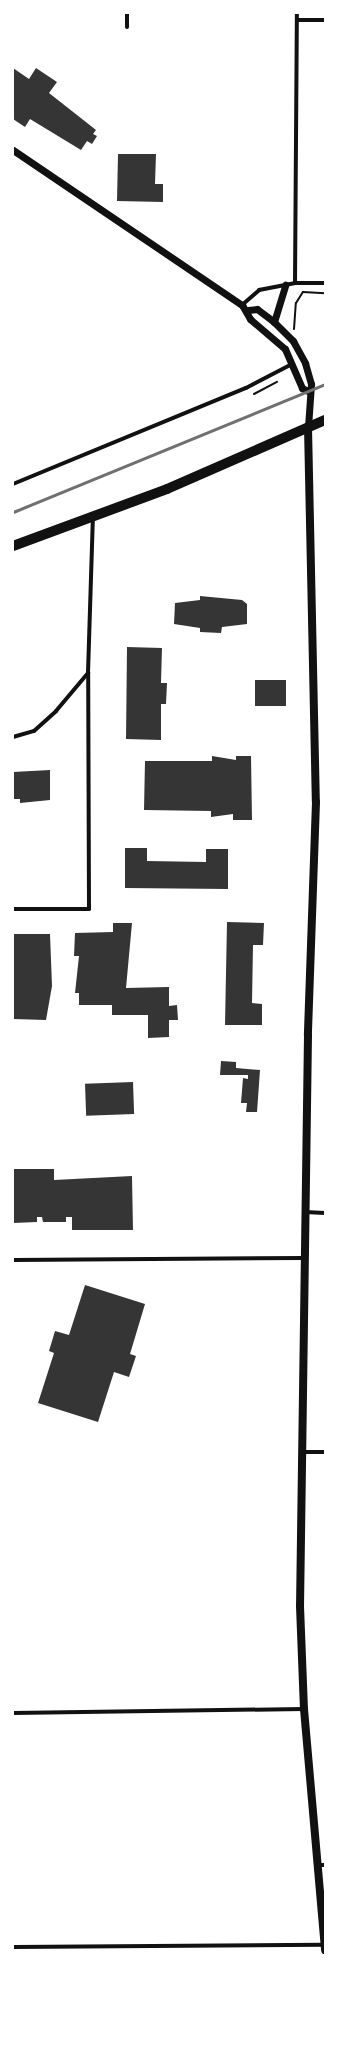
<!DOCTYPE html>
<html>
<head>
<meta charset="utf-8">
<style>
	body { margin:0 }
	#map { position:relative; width:338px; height:2065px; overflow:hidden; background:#fff; font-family:"Playfair Display",serif }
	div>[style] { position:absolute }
	.building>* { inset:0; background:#353535; transform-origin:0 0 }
	.path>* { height:2px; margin:-1px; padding:0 1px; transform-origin:1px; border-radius:1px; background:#111 }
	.pedestrian>* { height:3.5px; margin:-1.75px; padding:0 1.75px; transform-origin:1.75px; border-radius:1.75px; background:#111 }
	.minor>* { height:4px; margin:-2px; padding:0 2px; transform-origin:2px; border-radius:2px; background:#111 }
	.tertiary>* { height:7px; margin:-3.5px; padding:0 3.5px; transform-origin:3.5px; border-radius:3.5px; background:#111 }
	.secondary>* { height:8px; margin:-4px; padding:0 4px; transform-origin:4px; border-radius:4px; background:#111 }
	.primary>* { height:10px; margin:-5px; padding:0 5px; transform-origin:5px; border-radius:5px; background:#111 }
	.rail>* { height:3px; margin:-1.5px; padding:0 1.5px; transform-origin:1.5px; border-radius:1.5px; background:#707070 }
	span { translate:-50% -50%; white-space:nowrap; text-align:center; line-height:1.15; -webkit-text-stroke:4px #fff; paint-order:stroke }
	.frame { position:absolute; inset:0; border:14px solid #fff; pointer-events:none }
</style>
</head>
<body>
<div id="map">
	<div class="building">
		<i style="clip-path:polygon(13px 68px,29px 79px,36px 68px,57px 82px,49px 93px,96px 130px,93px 134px,97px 136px,92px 144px,87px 141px,81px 150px,30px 119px,25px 127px,13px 119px)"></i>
		<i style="clip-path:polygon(118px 154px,156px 154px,155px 184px,163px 184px,163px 202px,117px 201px)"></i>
		<i style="clip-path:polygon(200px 596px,242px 600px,247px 604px,247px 624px,222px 627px,221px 633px,200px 632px,200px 628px,174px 624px,175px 603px,200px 600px)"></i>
		<i style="clip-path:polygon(127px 647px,162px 648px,161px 683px,167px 683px,166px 704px,161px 704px,161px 740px,126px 739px)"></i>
		<i style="left:255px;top:680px;width:31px;height:26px"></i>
		<i style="clip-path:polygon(212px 756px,236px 760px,236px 756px,251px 756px,252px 820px,233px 820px,233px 814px,211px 817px,211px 811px,144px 810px,145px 761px,212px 761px)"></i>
		<i style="clip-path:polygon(50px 770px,50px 800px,20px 803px,20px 799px,13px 799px,13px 772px)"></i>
		<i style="clip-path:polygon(125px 848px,147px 848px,147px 861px,206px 862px,206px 849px,228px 849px,228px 889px,125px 888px)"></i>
		<i style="clip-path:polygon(227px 922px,264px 923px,263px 945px,253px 945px,252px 1003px,262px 1004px,262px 1025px,225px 1025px)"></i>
		<i style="clip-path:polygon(113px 923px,132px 923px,126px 988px,169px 987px,169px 1006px,177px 1005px,178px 1020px,169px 1020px,169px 1037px,148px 1038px,148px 1015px,112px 1015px,112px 1005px,79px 1005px,79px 993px,75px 993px,79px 956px,74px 956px,75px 933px,113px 932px)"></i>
		<i style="clip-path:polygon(13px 934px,50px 934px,52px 986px,46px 1020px,13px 1019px)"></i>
		<i style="clip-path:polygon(221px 1061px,236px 1062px,236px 1068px,260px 1070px,257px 1112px,246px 1112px,247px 1103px,241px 1103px,243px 1078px,248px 1079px,248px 1075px,220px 1075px)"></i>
		<i style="left:133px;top:1082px;width:32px;height:48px;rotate:88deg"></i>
		<i style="clip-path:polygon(13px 1169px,54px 1169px,54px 1180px,132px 1176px,133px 1230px,72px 1230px,72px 1217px,66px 1217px,66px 1222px,43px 1222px,42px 1217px,37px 1217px,37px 1222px,13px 1223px)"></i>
		<i style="clip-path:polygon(85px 1285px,145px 1304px,130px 1354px,136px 1356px,129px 1377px,114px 1372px,98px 1422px,38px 1403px,54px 1353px,49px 1351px,55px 1331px,69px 1335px)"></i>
	</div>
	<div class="path">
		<i style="left:294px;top:329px;width:26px;rotate:-86deg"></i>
		<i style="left:296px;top:303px;width:13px;rotate:-58deg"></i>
		<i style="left:303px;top:292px;width:22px;rotate:3deg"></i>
		<i style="left:254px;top:394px;width:26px;rotate:-28deg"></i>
	</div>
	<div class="pedestrian">
		<i style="left:13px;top:909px;width:76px"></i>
		<i style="left:89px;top:909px;width:236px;rotate:-90.2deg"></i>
	</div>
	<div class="minor">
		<i style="left:127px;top:13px;width:14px;rotate:90deg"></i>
		<i style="left:297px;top:20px;width:28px"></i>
		<i style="left:295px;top:283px;width:270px;rotate:-89.6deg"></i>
		<i style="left:242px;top:305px;width:23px;rotate:-41deg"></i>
		<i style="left:259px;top:290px;width:37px;rotate:-11deg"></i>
		<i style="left:295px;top:283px;width:30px"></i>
		<i style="left:13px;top:484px;width:252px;rotate:-22.4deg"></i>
		<i style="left:246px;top:388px;width:52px;rotate:-27.6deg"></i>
		<i style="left:13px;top:737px;width:22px;rotate:-16deg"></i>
		<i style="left:34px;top:731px;width:30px;rotate:-42deg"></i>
		<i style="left:56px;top:711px;width:50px;rotate:-49.9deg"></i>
		<i style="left:88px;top:673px;width:156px;rotate:-88.2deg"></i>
		<i style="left:305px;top:1212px;width:20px;rotate:3deg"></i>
		<i style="left:13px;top:1260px;width:291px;rotate:-0.4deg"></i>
		<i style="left:303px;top:1452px;width:22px"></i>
		<i style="left:13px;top:1713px;width:291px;rotate:-0.8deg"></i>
		<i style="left:320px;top:1865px;width:5px"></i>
		<i style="left:13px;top:1947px;width:311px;rotate:-0.4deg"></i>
	</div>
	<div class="tertiary">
		<i style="left:13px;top:150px;width:277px;rotate:34.1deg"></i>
		<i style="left:242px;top:305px;width:16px;rotate:60deg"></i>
		<i style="left:250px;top:319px;width:46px;rotate:40.6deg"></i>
		<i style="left:285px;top:349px;width:43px;rotate:66.4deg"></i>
		<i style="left:302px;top:388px;width:7px;rotate:27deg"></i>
		<i style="left:248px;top:310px;width:9px;rotate:-6deg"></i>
		<i style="left:257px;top:309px;width:21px;rotate:37deg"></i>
		<i style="left:274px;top:322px;width:27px;rotate:45deg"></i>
		<i style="left:293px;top:341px;width:25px;rotate:61deg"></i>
		<i style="left:305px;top:363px;width:22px;rotate:74deg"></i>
		<i style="left:311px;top:384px;width:43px;rotate:94deg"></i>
		<i style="left:274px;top:322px;width:39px;rotate:-73deg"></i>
	</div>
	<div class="secondary">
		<i style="left:308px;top:427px;width:375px;rotate:88.8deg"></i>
		<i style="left:316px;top:802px;width:233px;rotate:92deg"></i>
		<i style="left:308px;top:1035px;width:571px;rotate:90.8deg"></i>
		<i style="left:300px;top:1606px;width:103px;rotate:87.8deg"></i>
		<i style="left:304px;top:1709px;width:242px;rotate:85deg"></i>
	</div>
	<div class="primary">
		<i style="left:13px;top:546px;width:164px;rotate:-20.3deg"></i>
		<i style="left:167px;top:489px;width:172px;rotate:-23.6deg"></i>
	</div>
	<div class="rail">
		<i style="left:13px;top:512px;width:337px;rotate:-22.3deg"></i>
	</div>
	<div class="frame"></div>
</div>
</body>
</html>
